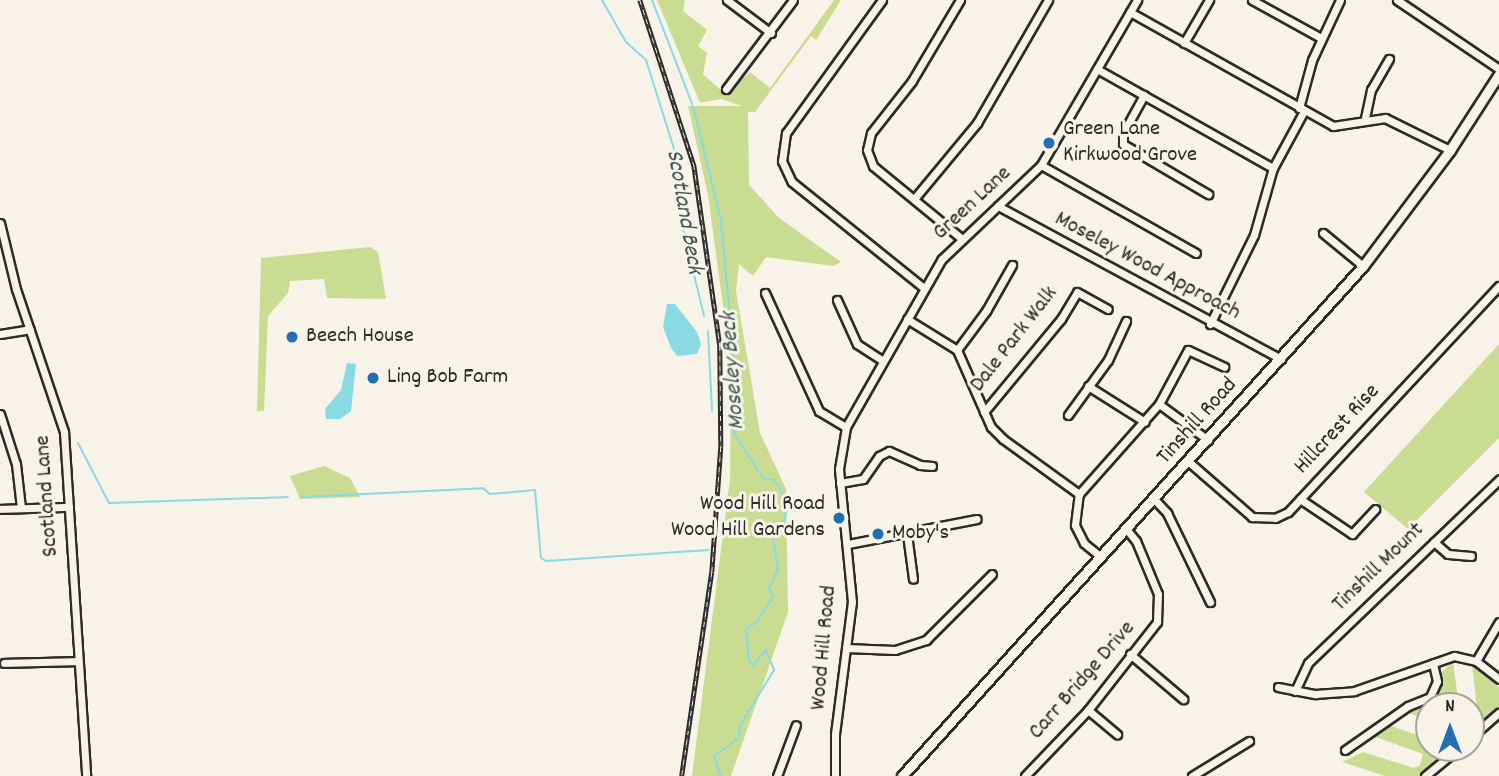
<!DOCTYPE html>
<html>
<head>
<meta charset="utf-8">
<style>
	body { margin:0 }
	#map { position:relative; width:1499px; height:776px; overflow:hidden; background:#f7f3e8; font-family:Dekko,sans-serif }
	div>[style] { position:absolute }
	.green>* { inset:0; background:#c9dc91 }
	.water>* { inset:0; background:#89dae3 }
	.stream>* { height:2px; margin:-1px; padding:0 1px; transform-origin:1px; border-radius:1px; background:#89dae3 }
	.roads { filter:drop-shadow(2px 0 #2b2b2b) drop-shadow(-2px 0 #2b2b2b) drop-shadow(0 2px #2b2b2b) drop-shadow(0 -2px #2b2b2b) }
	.minor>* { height:7px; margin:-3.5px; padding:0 3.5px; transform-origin:3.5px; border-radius:3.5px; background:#f7f3e8 }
	.tertiary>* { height:9px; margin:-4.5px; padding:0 4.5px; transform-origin:4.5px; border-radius:4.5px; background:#f7f3e8 }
	.rail>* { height:4.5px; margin-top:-2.25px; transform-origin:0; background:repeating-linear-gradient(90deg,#f7f3e8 0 5px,#2b2b2b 0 10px); box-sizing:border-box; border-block:2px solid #2b2b2b }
	.dots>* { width:19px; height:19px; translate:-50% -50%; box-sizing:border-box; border:4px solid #f7f3e8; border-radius:50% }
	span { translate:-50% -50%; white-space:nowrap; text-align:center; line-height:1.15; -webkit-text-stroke:6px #f7f3e8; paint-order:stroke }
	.poi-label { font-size:23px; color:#2b2b2b }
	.left { translate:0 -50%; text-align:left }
	.right { translate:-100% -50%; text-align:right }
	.street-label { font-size:23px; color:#2b2b2b }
	.water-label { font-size:24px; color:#425759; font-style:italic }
	.north { position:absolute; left:1415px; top:692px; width:70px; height:70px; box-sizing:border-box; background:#f7f3e8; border:2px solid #a5a39c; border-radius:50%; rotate:0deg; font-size:19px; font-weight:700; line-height:28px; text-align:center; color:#2b2b2b }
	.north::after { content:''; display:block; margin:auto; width:24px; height:32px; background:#1f6fb2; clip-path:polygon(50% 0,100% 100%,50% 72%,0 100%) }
</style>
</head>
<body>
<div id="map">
	<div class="green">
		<i style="clip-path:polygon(657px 0,685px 0,683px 11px,707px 30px,698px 46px,707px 53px,703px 74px,725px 94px,750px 72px,770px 88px,834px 0,841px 0,816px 40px,811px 36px,755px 112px,748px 112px,749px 185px,779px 218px,841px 262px,833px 266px,766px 257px,753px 276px,739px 264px,736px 291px,760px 433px,786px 489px,788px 612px,731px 776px,692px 776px,730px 479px,731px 364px,708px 195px,688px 106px,742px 106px,721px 99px,700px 103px)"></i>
		<i style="clip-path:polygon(370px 247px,378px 252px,386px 299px,327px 298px,324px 279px,290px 281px,288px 293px,268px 316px,264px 411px,257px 411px,261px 258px)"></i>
		<i style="clip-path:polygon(1499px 344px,1499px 438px,1408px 529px,1364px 492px)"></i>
		<i style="clip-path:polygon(324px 466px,350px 478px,360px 497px,300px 499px,290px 476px)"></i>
		<i style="clip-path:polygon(1453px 662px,1459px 706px,1429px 706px,1429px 720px,1408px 713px,1435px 698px,1441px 686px,1440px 673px)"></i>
		<i style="clip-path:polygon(1472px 665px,1499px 687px,1499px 708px,1471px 733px,1471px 718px,1478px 717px)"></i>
		<i style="clip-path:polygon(1388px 725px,1429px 739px,1429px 748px,1454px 748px,1419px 776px,1385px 776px,1342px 762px,1363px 752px,1414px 768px,1420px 765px,1423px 754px,1373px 736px)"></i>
	</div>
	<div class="water">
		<i style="clip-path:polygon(667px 304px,675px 304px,697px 332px,701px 344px,697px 354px,677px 356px,671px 348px,663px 327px)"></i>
		<i style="clip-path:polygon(347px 363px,356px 364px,351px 411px,340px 419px,326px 419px,325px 409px,341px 390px)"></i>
	</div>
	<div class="stream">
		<i style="left:602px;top:0;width:48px;rotate:60.3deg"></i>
		<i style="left:626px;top:42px;width:27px;rotate:42deg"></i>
		<i style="left:646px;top:60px;width:113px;rotate:72.5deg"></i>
		<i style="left:680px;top:168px;width:41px;rotate:92.8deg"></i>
		<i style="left:678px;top:209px;width:110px;rotate:76.3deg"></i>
		<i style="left:652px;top:0;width:117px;rotate:68.9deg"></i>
		<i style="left:694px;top:109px;width:115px;rotate:76.4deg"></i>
		<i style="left:721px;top:221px;width:128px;rotate:84.6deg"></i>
		<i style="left:733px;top:348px;width:86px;rotate:89.3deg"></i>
		<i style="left:734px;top:434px;width:53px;rotate:56.6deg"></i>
		<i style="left:763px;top:478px;width:11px;rotate:10deg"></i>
		<i style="left:774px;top:480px;width:27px;rotate:57deg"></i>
		<i style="left:789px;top:503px;width:18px;rotate:106deg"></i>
		<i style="left:784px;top:520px;width:15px;rotate:148deg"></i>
		<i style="left:771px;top:528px;width:42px;rotate:80.3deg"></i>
		<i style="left:778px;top:569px;width:22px;rotate:114deg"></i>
		<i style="left:769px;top:589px;width:9px;rotate:63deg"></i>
		<i style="left:773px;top:597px;width:27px;rotate:123deg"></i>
		<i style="left:758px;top:620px;width:16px;rotate:140deg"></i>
		<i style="left:746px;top:630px;width:30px;rotate:84deg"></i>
		<i style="left:749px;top:660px;width:6px;rotate:51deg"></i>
		<i style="left:753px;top:665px;width:20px;rotate:-49deg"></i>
		<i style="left:766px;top:650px;width:22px;rotate:68deg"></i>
		<i style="left:774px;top:670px;width:66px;rotate:121.3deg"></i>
		<i style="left:740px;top:726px;width:12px;rotate:95deg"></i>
		<i style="left:739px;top:738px;width:31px;rotate:144deg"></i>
		<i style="left:714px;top:756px;width:21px;rotate:71deg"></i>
		<i style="left:708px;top:331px;width:80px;rotate:87.1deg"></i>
		<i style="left:78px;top:443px;width:68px;rotate:62.7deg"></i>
		<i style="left:109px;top:503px;width:179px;rotate:-1.9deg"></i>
		<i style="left:302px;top:497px;width:181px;rotate:-2.8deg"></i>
		<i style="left:483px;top:488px;width:9px;rotate:41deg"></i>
		<i style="left:490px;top:494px;width:45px;rotate:-5.1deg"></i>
		<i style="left:535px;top:490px;width:68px;rotate:85deg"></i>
		<i style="left:541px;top:558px;width:6px;rotate:31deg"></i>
		<i style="left:546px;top:561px;width:163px;rotate:-3.9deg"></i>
	</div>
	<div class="roads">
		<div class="minor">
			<i style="left:727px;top:0;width:55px;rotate:36.9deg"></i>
			<i style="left:882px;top:0;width:164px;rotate:125.8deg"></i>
			<i style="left:786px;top:133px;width:28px;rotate:98deg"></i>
			<i style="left:782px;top:161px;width:23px;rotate:65deg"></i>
			<i style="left:792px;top:182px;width:169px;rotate:38.8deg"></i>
			<i style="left:960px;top:0;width:94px;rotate:120.7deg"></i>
			<i style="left:912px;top:81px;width:66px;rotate:128.3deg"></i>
			<i style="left:871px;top:133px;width:17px;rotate:103deg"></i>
			<i style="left:867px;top:150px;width:17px;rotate:69deg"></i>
			<i style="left:873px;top:166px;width:114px;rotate:39.3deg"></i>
			<i style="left:1252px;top:0;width:79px;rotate:28.8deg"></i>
			<i style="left:1397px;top:0;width:123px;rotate:34.1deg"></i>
			<i style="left:1130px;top:12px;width:233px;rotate:29.3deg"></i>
			<i style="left:1333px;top:126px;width:53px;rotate:-8.7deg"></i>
			<i style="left:1385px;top:118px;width:72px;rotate:26.2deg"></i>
			<i style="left:1184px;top:43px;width:50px;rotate:-59.8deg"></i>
			<i style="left:1097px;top:69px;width:202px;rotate:29.4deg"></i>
			<i style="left:726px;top:89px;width:111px;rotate:-53deg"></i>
			<i style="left:1144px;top:95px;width:43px;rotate:118.9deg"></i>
			<i style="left:1123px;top:133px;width:11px;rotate:90deg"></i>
			<i style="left:1123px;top:144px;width:99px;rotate:30.5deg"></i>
			<i style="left:1299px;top:108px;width:50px;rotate:-74.8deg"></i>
			<i style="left:1312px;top:60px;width:66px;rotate:-65deg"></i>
			<i style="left:1365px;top:118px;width:29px;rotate:-78deg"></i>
			<i style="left:1371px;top:90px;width:36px;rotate:-60deg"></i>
			<i style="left:1041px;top:165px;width:178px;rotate:29.6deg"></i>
			<i style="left:914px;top:199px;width:99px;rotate:-50.3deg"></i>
			<i style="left:977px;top:123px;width:142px;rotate:-60deg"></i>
			<i style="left:998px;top:206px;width:322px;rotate:28.4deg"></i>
			<i style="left:0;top:223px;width:68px;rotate:76.4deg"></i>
			<i style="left:16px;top:289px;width:151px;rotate:71.4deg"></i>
			<i style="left:64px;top:432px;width:345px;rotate:86.3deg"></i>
			<i style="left:1323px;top:233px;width:52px;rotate:39.5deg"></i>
			<i style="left:765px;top:293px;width:130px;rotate:65.4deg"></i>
			<i style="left:819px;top:411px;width:31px;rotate:31deg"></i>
			<i style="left:837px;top:300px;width:48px;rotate:65.6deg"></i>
			<i style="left:857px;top:344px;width:31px;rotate:33deg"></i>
			<i style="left:907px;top:319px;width:59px;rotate:31.8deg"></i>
			<i style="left:957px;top:350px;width:84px;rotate:66.2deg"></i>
			<i style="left:991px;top:427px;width:17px;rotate:45deg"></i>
			<i style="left:1003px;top:439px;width:94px;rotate:35.9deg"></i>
			<i style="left:1210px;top:324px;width:99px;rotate:-63.7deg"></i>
			<i style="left:1254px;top:235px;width:70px;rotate:-74.2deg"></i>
			<i style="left:1273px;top:168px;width:65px;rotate:-61.5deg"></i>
			<i style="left:0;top:334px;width:30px;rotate:-9deg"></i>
			<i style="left:957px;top:350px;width:49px;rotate:-53.4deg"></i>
			<i style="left:986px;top:311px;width:53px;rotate:-60.5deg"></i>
			<i style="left:1088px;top:386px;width:67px;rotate:32.3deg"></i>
			<i style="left:1159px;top:404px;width:61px;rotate:36.3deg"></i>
			<i style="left:984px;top:412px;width:121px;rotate:-50.4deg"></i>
			<i style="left:1061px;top:319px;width:31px;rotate:-59deg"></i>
			<i style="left:1077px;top:292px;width:35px;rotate:29deg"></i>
			<i style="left:0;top:414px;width:52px;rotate:72.3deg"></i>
			<i style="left:16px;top:464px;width:44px;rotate:83.5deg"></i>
			<i style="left:1068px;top:415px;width:68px;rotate:-54deg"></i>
			<i style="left:1108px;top:360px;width:43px;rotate:-65.2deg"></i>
			<i style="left:1189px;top:462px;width:84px;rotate:41.1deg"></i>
			<i style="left:1252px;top:517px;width:23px;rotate:2deg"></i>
			<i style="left:1275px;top:518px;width:14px;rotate:-25deg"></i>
			<i style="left:1288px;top:512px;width:309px;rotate:-47deg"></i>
			<i style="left:840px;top:483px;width:23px;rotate:-10deg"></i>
			<i style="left:863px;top:479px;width:28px;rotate:-55deg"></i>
			<i style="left:879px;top:456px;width:11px;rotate:-27deg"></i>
			<i style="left:889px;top:451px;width:34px;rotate:24deg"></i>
			<i style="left:920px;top:465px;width:12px;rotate:5deg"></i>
			<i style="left:1300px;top:499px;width:63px;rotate:33.9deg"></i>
			<i style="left:1352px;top:534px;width:34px;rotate:-47deg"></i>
			<i style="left:1155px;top:500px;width:18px;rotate:47deg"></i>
			<i style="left:1167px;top:513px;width:99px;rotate:64.2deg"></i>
			<i style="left:0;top:509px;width:69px;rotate:-1.7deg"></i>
			<i style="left:907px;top:534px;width:45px;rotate:82.4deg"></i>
			<i style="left:1434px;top:542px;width:18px;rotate:41deg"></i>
			<i style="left:1448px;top:554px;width:23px;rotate:5deg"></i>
			<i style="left:848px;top:544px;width:131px;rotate:-11deg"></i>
			<i style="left:1101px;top:557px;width:22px;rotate:-141deg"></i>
			<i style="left:1084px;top:543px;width:20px;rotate:-117deg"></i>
			<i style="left:1075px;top:525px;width:31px;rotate:-83deg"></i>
			<i style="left:1079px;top:494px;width:120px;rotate:-48.4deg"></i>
			<i style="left:1159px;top:404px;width:61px;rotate:-61.8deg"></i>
			<i style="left:1188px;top:350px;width:40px;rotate:25deg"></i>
			<i style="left:846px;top:648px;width:49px;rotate:2.3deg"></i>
			<i style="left:895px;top:650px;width:33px;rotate:-18deg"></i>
			<i style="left:926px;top:640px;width:93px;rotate:-45deg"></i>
			<i style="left:1130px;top:654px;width:70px;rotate:40.3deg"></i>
			<i style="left:1476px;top:661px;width:45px;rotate:-59.5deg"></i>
			<i style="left:4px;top:663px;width:74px;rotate:-1.5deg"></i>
			<i style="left:1278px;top:687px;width:38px;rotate:11deg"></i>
			<i style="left:1315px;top:694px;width:39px;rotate:-4deg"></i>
			<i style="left:1354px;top:691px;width:106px;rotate:-19.3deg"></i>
			<i style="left:1454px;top:656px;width:23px;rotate:13deg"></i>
			<i style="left:1476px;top:661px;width:29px;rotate:38deg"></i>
			<i style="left:1295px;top:691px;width:31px;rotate:-65deg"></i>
			<i style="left:1308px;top:663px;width:265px;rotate:-43.8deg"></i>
			<i style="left:1088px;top:710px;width:38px;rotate:40deg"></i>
			<i style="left:1471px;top:737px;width:37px;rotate:-41deg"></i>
			<i style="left:1345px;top:750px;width:77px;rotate:-34.9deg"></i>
			<i style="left:1408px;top:706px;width:24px;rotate:-22deg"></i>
			<i style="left:1430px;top:697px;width:17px;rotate:-66deg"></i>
			<i style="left:1437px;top:681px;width:18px;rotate:-103deg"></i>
			<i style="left:777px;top:776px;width:54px;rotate:-69.6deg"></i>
			<i style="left:835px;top:776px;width:42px;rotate:-90deg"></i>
			<i style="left:835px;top:734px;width:133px;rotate:-82.7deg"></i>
			<i style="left:852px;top:602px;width:134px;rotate:-95.6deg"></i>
			<i style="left:839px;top:469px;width:43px;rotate:-80.5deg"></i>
			<i style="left:846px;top:427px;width:193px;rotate:-60.3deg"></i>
			<i style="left:942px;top:259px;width:137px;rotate:-43.5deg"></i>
			<i style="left:1041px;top:165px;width:191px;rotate:-59.8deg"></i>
			<i style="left:1025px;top:776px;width:91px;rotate:-46.3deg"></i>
			<i style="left:1088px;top:710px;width:112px;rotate:-51.9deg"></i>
			<i style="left:1157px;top:622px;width:28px;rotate:-88deg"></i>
			<i style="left:1158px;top:594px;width:57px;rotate:-112.5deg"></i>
			<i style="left:1136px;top:541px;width:14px;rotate:-129deg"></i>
			<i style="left:1192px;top:776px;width:67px;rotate:-31.6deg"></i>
			<i style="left:1425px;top:776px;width:44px;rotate:-39.5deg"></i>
		</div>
		<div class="tertiary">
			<i style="left:902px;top:776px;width:687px;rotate:-47.89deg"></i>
			<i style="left:1363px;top:266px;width:145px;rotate:-53.1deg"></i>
			<i style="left:1450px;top:150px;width:90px;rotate:-57.2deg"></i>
		</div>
	</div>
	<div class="rail">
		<i style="left:640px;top:0;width:174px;rotate:71.9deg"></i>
		<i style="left:694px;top:165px;width:183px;rotate:81.8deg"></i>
		<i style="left:720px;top:346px;width:101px;rotate:89.4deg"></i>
		<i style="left:721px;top:447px;width:125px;rotate:94.1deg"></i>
		<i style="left:712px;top:572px;width:206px;rotate:98.4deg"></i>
	</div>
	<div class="dots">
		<i style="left:1049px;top:143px;background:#1f6fb2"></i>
		<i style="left:292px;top:337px;background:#1f6fb2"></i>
		<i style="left:373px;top:378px;background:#1f6fb2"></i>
		<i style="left:839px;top:518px;background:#1f6fb2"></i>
		<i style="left:878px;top:534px;background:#1f6fb2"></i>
	</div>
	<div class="poi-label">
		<span class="left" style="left:1063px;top:143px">Green Lane<br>Kirkwood Grove</span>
		<span class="left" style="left:306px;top:337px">Beech House</span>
		<span class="left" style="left:387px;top:378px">Ling Bob Farm</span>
		<span class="right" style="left:825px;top:518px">Wood Hill Road<br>Wood Hill Gardens</span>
		<span class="left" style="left:892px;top:534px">Moby's</span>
	</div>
	<div class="street-label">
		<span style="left:973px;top:204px;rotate:-43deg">Green Lane</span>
		<span style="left:1147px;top:267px;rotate:28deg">Moseley Wood Approach</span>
		<span style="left:1015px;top:340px;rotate:-52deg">Dale Park Walk</span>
		<span style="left:1198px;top:422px;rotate:-48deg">Tinshill Road</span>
		<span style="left:1338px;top:430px;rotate:-47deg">Hillcrest Rise</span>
		<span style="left:48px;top:496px;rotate:-94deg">Scotland Lane</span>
		<span style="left:1379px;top:568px;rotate:-44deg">Tinshill Mount</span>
		<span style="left:825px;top:648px;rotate:-85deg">Wood Hill Road</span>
		<span style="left:1083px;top:681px;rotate:-49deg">Carr Bridge Drive</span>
	</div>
	<div class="water-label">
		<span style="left:683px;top:212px;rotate:80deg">Scotland Beck</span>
		<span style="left:734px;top:371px;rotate:-94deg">Moseley Beck</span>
	</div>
	<div class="north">N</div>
</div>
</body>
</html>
